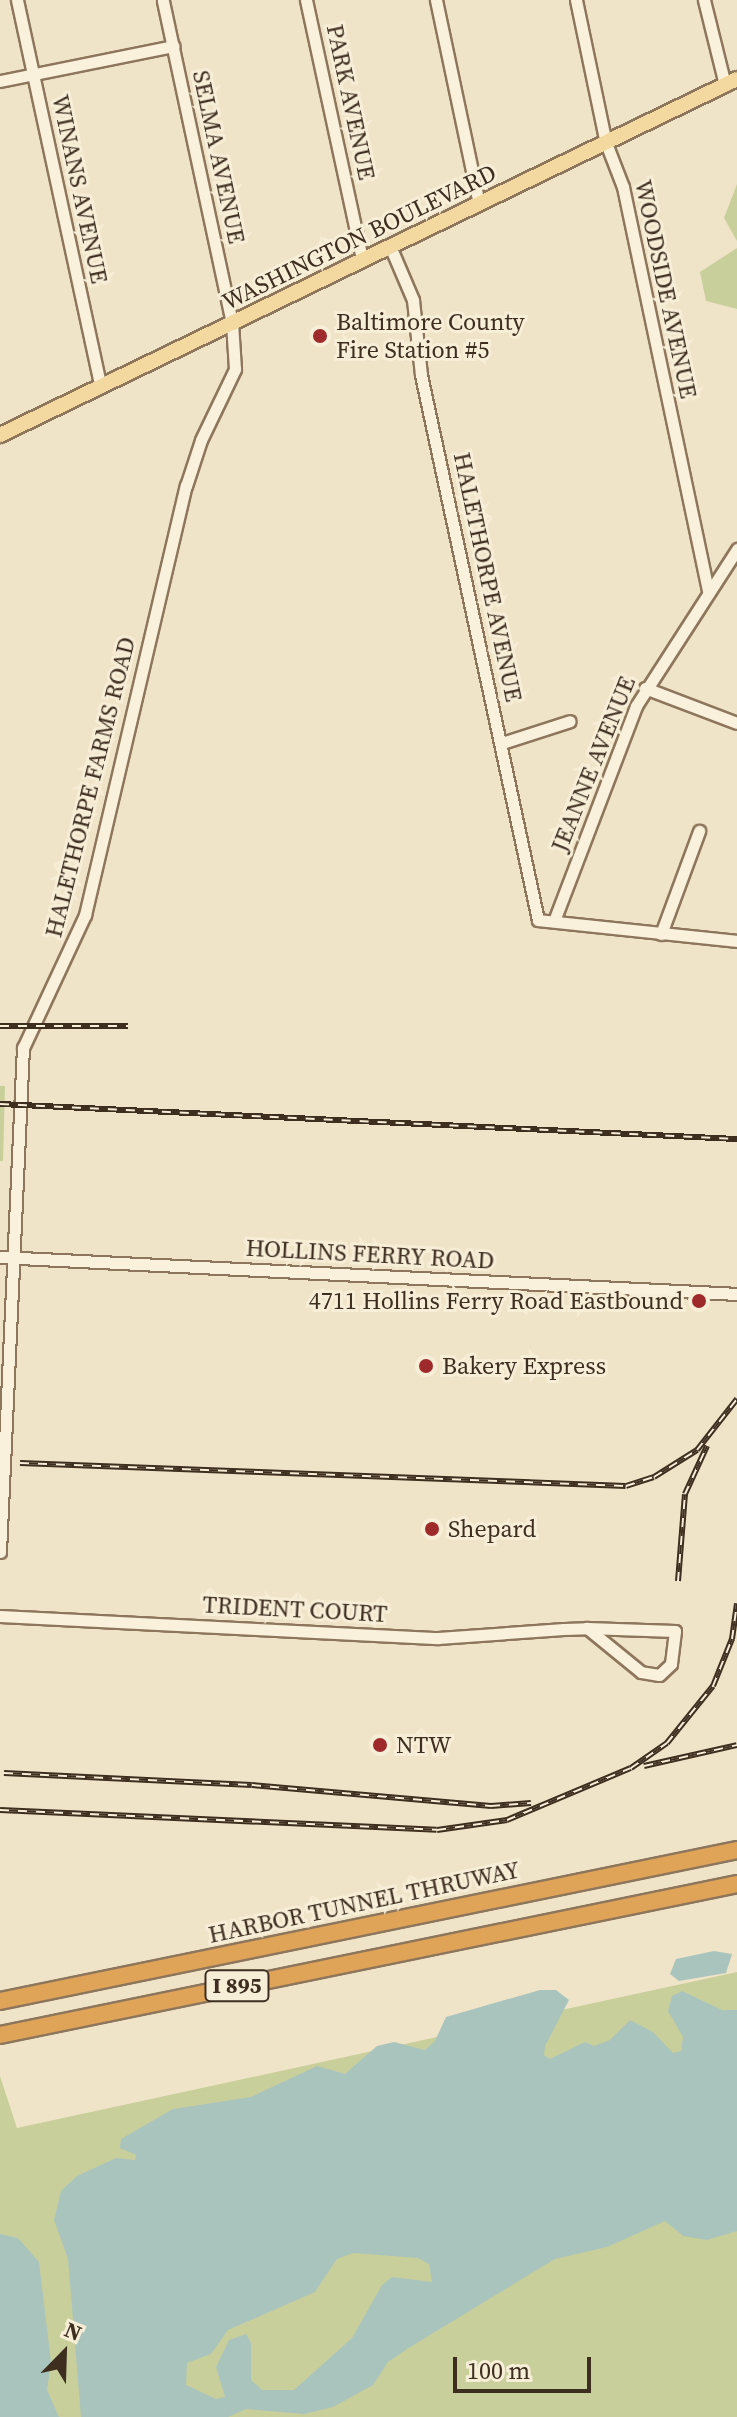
<!DOCTYPE html>
<html>
<head>
<meta charset="utf-8">
<style>
	body { margin:0 }
	#map { position:relative; width:737px; height:2417px; overflow:hidden; background:#f0e4c8; font-family:"Source Serif 4",serif }
	div>[style] { position:absolute }
	.green>* { inset:0; background:#c9cf9b }
	.water>* { inset:0; background:#a9c4bc }
	.roads { filter:drop-shadow(2px 0 #8d765c) drop-shadow(-2px 0 #8d765c) drop-shadow(0 2px #8d765c) drop-shadow(0 -2px #8d765c) }
	.minor>* { height:11px; margin:-5.5px; padding:0 5.5px; transform-origin:5.5px; border-radius:5.5px; background:#faf1dc }
	.major>* { height:14px; margin:-7px; padding:0 7px; transform-origin:7px; border-radius:7px; background:#f3d9a0 }
	.highway>* { height:16px; margin:-8px; padding:0 8px; transform-origin:8px; border-radius:8px; background:#e0a458 }
	.rail>* { height:6px; margin-top:-3px; transform-origin:0; background:repeating-linear-gradient(90deg,#f7eed8 0 9px,#3d2e20 0 18px); box-sizing:border-box; border-block:2px solid #3d2e20 }
	.dots>* { width:22px; height:22px; translate:-50% -50%; box-sizing:border-box; border:4px solid #f7eed8; border-radius:50% }
	span { translate:-50% -50%; white-space:nowrap; text-align:center; line-height:1.15; -webkit-text-stroke:6px #f7eed8; paint-order:stroke }
	.shield-label span { padding:2px 6px; background:#f7eed8; border:2px solid; border-radius:6px; -webkit-text-stroke-width:0 }
	.shield-label { font-size:22px; color:#3d2e20; font-weight:700 }
	.street-label { font-size:24px; color:#3d2e20 }
	.poi-label { font-size:24px; color:#3d2e20 }
	.left { translate:0 -50%; text-align:left }
	.right { translate:-100% -50%; text-align:right }
	.north { position:absolute; left:24px; top:2313px; width:80px; height:80px; -webkit-text-stroke:6px #f7eed8; paint-order:stroke; rotate:23deg; font-size:22px; font-weight:700; line-height:32px; text-align:center; color:#3d2e20 }
	.north::after { content:''; display:block; margin:auto; width:28px; height:36px; background:#3d2e20; clip-path:polygon(50% 0,100% 100%,50% 72%,0 100%) }
	.scale { position:absolute; left:453px; top:2357px; width:138px; height:36px; box-sizing:border-box; border:4px solid #3d2e20; border-top:0; padding-left:10px; font-size:24px; line-height:28px; white-space:nowrap; color:#3d2e20; -webkit-text-stroke:6px #f7eed8; paint-order:stroke }
</style>
</head>
<body>
<div id="map">
	<div class="green">
		<i style="clip-path:polygon(737px 184px,737px 241px,724px 218px)"></i>
		<i style="clip-path:polygon(737px 248px,737px 309px,706px 301px,700px 272px)"></i>
		<i style="clip-path:polygon(0 1086px,5px 1086px,3px 1161px,0 1161px)"></i>
		<i style="clip-path:polygon(737px 1972px,737px 2417px,0 2417px,0 2076px,17px 2128px)"></i>
	</div>
	<div class="water">
		<i style="clip-path:polygon(714px 1951px,732px 1954px,726px 1973px,679px 1981px,670px 1974px,676px 1959px)"></i>
		<i style="clip-path:polygon(evenodd,540px 1990px,556px 1990px,569px 2000px,545px 2046px,544px 2055px,550px 2059px,585px 2042px,594px 2046px,610px 2040px,630px 2020px,653px 2032px,673px 2053px,681px 2051px,683px 2037px,668px 2011px,672px 1996px,682px 1991px,722px 2010px,737px 2010px,737px 2231px,707px 2240px,683px 2236px,665px 2221px,607px 2247px,555px 2259px,407px 2349px,388px 2362px,373px 2385px,333px 2407px,304px 2414px,246px 2409px,228px 2417px,81px 2417px,68px 2259px,54px 2220px,61px 2191px,77px 2176px,116px 2158px,135px 2160px,136px 2155px,120px 2148px,121px 2139px,173px 2109px,251px 2097px,317px 2066px,345px 2074px,377px 2046px,394px 2042px,425px 2050px,435px 2041px,446px 2017px,540px 1990px,353px 2253px,418px 2258px,429px 2264px,432px 2282px,392px 2277px,382px 2285px,352px 2338px,294px 2390px,262px 2390px,251px 2380px,251px 2343px,246px 2334px,229px 2340px,216px 2367px,225px 2397px,216px 2399px,186px 2385px,187px 2363px,211px 2354px,228px 2330px,315px 2292px,337px 2259px,353px 2253px)"></i>
		<i style="clip-path:polygon(0 2234px,18px 2238px,39px 2262px,51px 2362px,47px 2390px,59px 2417px,0 2417px)"></i>
	</div>
	<div class="roads">
		<div class="minor">
			<i style="left:17px;top:0;width:396px;rotate:77.8deg"></i>
			<i style="left:306px;top:0;width:266px;rotate:77.8deg"></i>
			<i style="left:436px;top:0;width:208px;rotate:78.1deg"></i>
			<i style="left:576px;top:0;width:146px;rotate:78.2deg"></i>
			<i style="left:606px;top:143px;width:47px;rotate:68.9deg"></i>
			<i style="left:623px;top:187px;width:412px;rotate:78.1deg"></i>
			<i style="left:704px;top:0;width:88px;rotate:76.1deg"></i>
			<i style="left:0;top:81px;width:177px;rotate:-11.4deg"></i>
			<i style="left:390px;top:246px;width:59px;rotate:66.9deg"></i>
			<i style="left:413px;top:300px;width:75px;rotate:83.9deg"></i>
			<i style="left:421px;top:375px;width:557px;rotate:77.88deg"></i>
			<i style="left:538px;top:920px;width:200px;rotate:6deg"></i>
			<i style="left:645px;top:688px;width:98px;rotate:20.8deg"></i>
			<i style="left:502px;top:743px;width:71px;rotate:-17.9deg"></i>
			<i style="left:554px;top:921px;width:230px;rotate:-69.1deg"></i>
			<i style="left:636px;top:706px;width:187px;rotate:-57.2deg"></i>
			<i style="left:661px;top:934px;width:110px;rotate:-69.7deg"></i>
			<i style="left:0;top:1257px;width:738px;rotate:2.87deg"></i>
			<i style="left:0;top:1552px;width:505px;rotate:-87.39deg"></i>
			<i style="left:23px;top:1048px;width:147px;rotate:-65deg"></i>
			<i style="left:85px;top:915px;width:441px;rotate:-76.8deg"></i>
			<i style="left:186px;top:486px;width:48px;rotate:-71.9deg"></i>
			<i style="left:201px;top:440px;width:79px;rotate:-64.4deg"></i>
			<i style="left:235px;top:369px;width:46px;rotate:-93.7deg"></i>
			<i style="left:232px;top:323px;width:330px;rotate:-102.1deg"></i>
			<i style="left:0;top:1616px;width:439px;rotate:2.9deg"></i>
			<i style="left:438px;top:1638px;width:126px;rotate:-4.1deg"></i>
			<i style="left:564px;top:1629px;width:23px;rotate:-2deg"></i>
			<i style="left:587px;top:1628px;width:88px;rotate:2deg"></i>
			<i style="left:675px;top:1631px;width:33px;rotate:97deg"></i>
			<i style="left:671px;top:1664px;width:16px;rotate:137deg"></i>
			<i style="left:659px;top:1675px;width:18px;rotate:-171deg"></i>
			<i style="left:641px;top:1672px;width:70px;rotate:-140.8deg"></i>
		</div>
		<div class="major">
			<i style="left:0;top:435px;width:818px;rotate:-25.78deg"></i>
		</div>
		<div class="highway">
			<i style="left:0;top:2001px;width:752px;rotate:-11.58deg"></i>
			<i style="left:0;top:2035px;width:752px;rotate:-11.58deg"></i>
		</div>
	</div>
	<div class="rail">
		<i style="left:0;top:1026px;width:128px"></i>
		<i style="left:0;top:1104px;width:738px;rotate:2.72deg"></i>
		<i style="left:20px;top:1463px;width:606px;rotate:2.17deg"></i>
		<i style="left:626px;top:1486px;width:29px;rotate:-18deg"></i>
		<i style="left:654px;top:1477px;width:51px;rotate:-32.1deg"></i>
		<i style="left:697px;top:1450px;width:65px;rotate:-51.9deg"></i>
		<i style="left:678px;top:1581px;width:87px;rotate:-85.4deg"></i>
		<i style="left:685px;top:1494px;width:53px;rotate:-65.4deg"></i>
		<i style="left:644px;top:1766px;width:95px;rotate:-12.7deg"></i>
		<i style="left:4px;top:1773px;width:248px;rotate:2.8deg"></i>
		<i style="left:252px;top:1785px;width:240px;rotate:5deg"></i>
		<i style="left:491px;top:1806px;width:40px;rotate:-4.3deg"></i>
		<i style="left:0;top:1810px;width:437px;rotate:2.6deg"></i>
		<i style="left:437px;top:1830px;width:71px;rotate:-8.1deg"></i>
		<i style="left:507px;top:1820px;width:134px;rotate:-22.8deg"></i>
		<i style="left:631px;top:1768px;width:44px;rotate:-34.8deg"></i>
		<i style="left:667px;top:1743px;width:73px;rotate:-51.1deg"></i>
		<i style="left:713px;top:1686px;width:51px;rotate:-68deg"></i>
		<i style="left:732px;top:1639px;width:36px;rotate:-82deg"></i>
	</div>
	<div class="dots">
		<i style="left:320px;top:336px;background:#9e2a2b"></i>
		<i style="left:699px;top:1301px;background:#9e2a2b"></i>
		<i style="left:426px;top:1366px;background:#9e2a2b"></i>
		<i style="left:432px;top:1529px;background:#9e2a2b"></i>
		<i style="left:380px;top:1745px;background:#9e2a2b"></i>
	</div>
	<div class="shield-label">
		<span style="left:237px;top:1986px">I 895</span>
	</div>
	<div class="street-label">
		<span style="left:351px;top:102px;rotate:78deg">PARK AVENUE</span>
		<span style="left:219px;top:157px;rotate:78deg">SELMA AVENUE</span>
		<span style="left:80px;top:189px;rotate:78deg">WINANS AVENUE</span>
		<span style="left:359px;top:237px;rotate:-26deg">WASHINGTON BOULEVARD</span>
		<span style="left:666px;top:289px;rotate:78deg">WOODSIDE AVENUE</span>
		<span style="left:488px;top:577px;rotate:78deg">HALETHORPE AVENUE</span>
		<span style="left:593px;top:764px;rotate:-68deg">JEANNE AVENUE</span>
		<span style="left:90px;top:787px;rotate:-76deg">HALETHORPE FARMS ROAD</span>
		<span style="left:370px;top:1254px;rotate:3deg">HOLLINS FERRY ROAD</span>
		<span style="left:295px;top:1609px;rotate:3deg">TRIDENT COURT</span>
		<span style="left:364px;top:1902px;rotate:-12deg">HARBOR TUNNEL THRUWAY</span>
	</div>
	<div class="poi-label">
		<span class="left" style="left:336px;top:336px">Baltimore County<br>Fire Station #5</span>
		<span class="right" style="left:683px;top:1301px">4711 Hollins Ferry Road Eastbound</span>
		<span class="left" style="left:442px;top:1366px">Bakery Express</span>
		<span class="left" style="left:448px;top:1529px">Shepard</span>
		<span class="left" style="left:396px;top:1745px">NTW</span>
	</div>
	<div class="north">N</div>
	<div class="scale">100 m</div>
</div>
</body>
</html>
